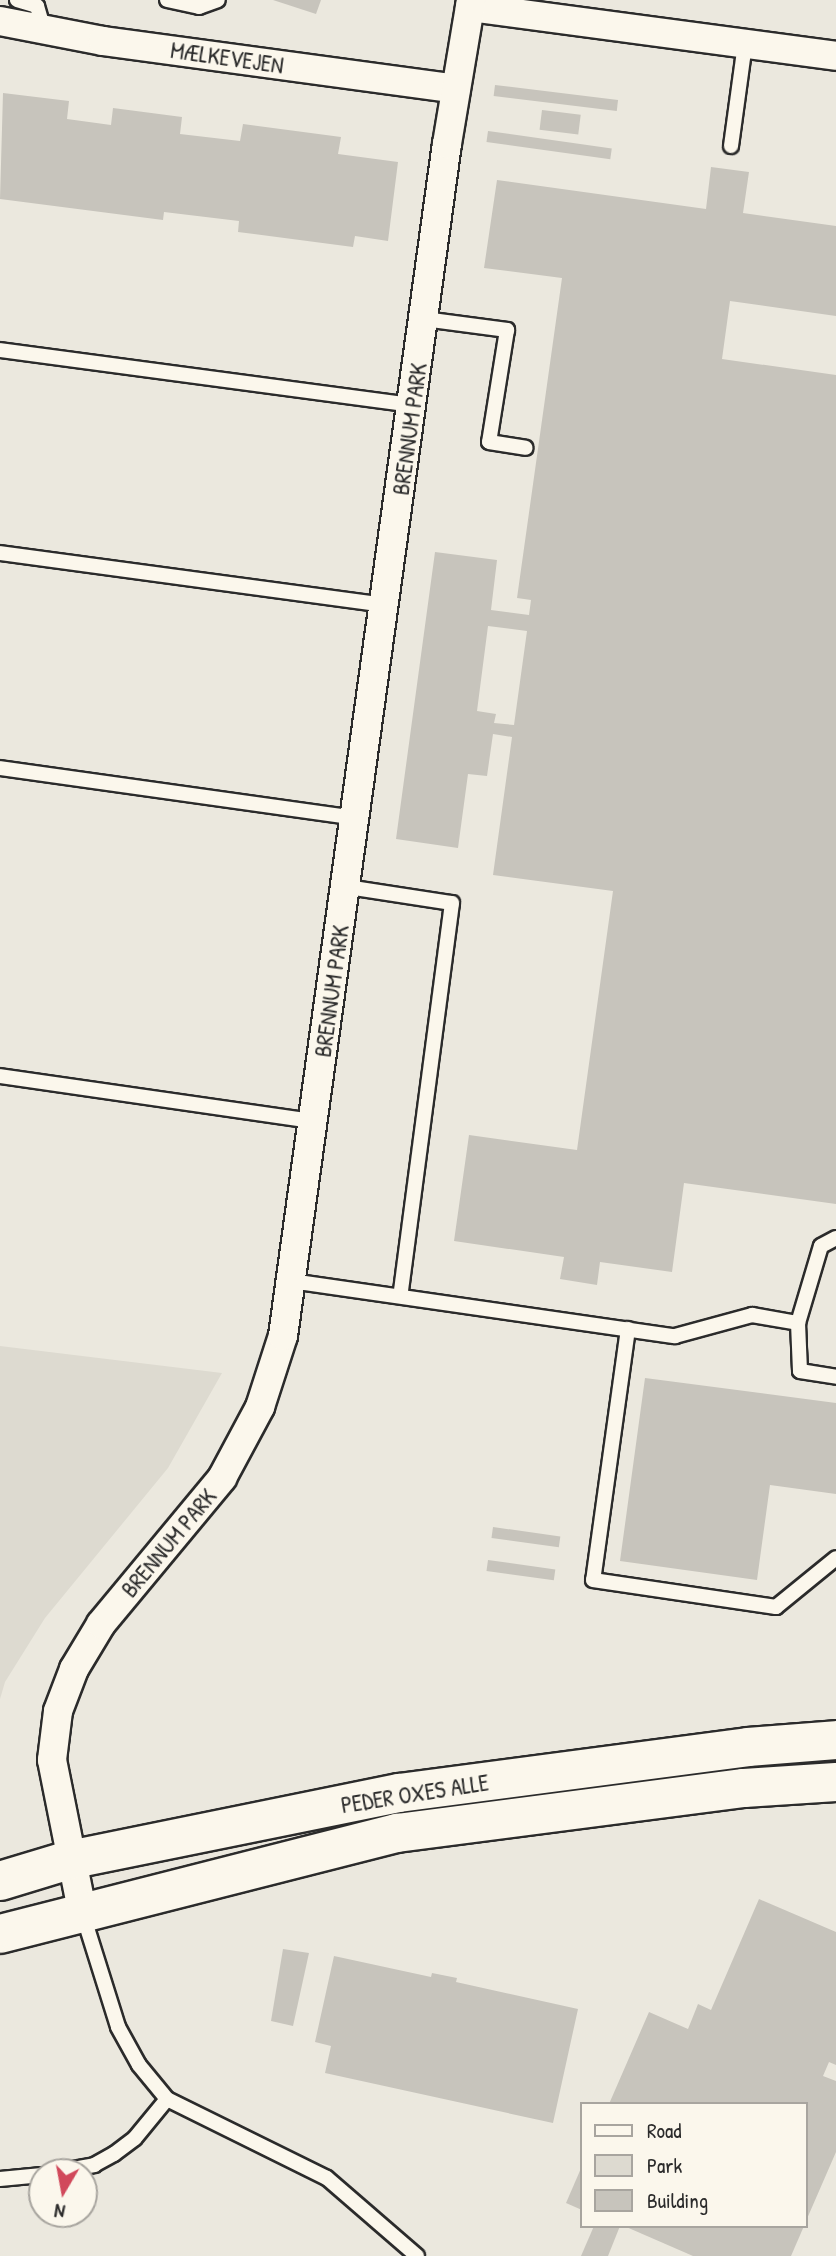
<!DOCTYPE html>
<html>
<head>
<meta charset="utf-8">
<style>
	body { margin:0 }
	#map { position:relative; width:836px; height:2256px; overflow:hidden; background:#fbf7ec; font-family:"Patrick Hand",sans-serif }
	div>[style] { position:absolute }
	.built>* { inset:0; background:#ebe8de }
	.green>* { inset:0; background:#dddad0 }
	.building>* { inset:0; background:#c7c4bc; transform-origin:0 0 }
	.roads { filter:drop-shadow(2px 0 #2b2b2b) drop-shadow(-2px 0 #2b2b2b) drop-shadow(0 2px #2b2b2b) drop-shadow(0 -2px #2b2b2b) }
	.lane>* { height:14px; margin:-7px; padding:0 7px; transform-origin:7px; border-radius:7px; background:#fbf7ec }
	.street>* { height:28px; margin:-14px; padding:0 14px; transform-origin:14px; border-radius:14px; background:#fbf7ec }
	.secondary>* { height:38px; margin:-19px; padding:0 19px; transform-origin:19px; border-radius:19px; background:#fbf7ec }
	span { translate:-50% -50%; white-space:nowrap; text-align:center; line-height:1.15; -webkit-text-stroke:5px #fbf7ec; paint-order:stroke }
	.street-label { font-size:23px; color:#2b2b2b }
	.legend { position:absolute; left:580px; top:2102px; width:228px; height:126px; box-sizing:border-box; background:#fbf7ec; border:2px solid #a8a59f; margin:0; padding:9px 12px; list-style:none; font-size:21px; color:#2b2b2b }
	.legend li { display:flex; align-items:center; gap:14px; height:35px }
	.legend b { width:35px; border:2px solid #a8a59f }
	.north { position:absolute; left:28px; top:2158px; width:70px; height:70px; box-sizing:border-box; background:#fbf7ec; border:2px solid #a8a59f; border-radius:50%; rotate:190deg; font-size:19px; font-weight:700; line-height:28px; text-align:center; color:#2b2b2b }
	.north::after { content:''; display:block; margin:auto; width:24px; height:32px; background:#d1495b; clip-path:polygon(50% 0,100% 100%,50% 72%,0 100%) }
</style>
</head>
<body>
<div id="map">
	<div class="built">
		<i style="clip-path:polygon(evenodd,0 0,836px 0,836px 2256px,0 2256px,0 0,582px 2104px,806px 2104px,806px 2226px,582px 2226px,582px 2104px,0 0,42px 2172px,84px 2172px,84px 2214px,42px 2214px,42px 2172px)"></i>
	</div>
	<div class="green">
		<i style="clip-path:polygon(0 1346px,222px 1373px,168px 1468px,45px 1618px,5px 1682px,0 1699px)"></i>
	</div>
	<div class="building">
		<i style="clip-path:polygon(273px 0,321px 0,316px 14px)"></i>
		<i style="left:495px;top:85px;width:124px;height:11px;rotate:7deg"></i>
		<i style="clip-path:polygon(3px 93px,69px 101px,67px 119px,111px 125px,113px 108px,182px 117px,180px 134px,240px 141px,243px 124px,341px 137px,338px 154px,398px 162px,388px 241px,355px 236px,353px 247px,238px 232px,239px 221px,164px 212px,163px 220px,0 199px)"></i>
		<i style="left:542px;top:110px;width:39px;height:20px;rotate:7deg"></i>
		<i style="left:488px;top:131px;width:125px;height:11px;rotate:8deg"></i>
		<i style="clip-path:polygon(evenodd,711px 167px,749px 172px,743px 213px,836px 226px,836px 316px,730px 301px,722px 359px,836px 375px,836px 1204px,684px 1183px,672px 1272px,600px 1262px,597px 1285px,560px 1279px,564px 1257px,454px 1241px,469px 1135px,577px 1150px,613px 891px,493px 875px,512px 737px,493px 734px,487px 776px,468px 774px,458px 848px,396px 839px,435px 552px,497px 560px,491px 610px,529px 615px,531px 600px,517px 598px,562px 278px,484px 268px,497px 180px,706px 209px,711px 167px,488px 626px,527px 631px,514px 725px,494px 723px,496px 714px,477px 711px,488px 626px)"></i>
		<i style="clip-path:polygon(645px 1378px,836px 1403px,836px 1494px,770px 1485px,757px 1580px,620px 1561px)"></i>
		<i style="left:493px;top:1527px;width:68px;height:11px;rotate:8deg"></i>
		<i style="left:488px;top:1560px;width:68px;height:11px;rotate:8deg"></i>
		<i style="clip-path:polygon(759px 1899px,836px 1932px,836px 2065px,829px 2062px,823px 2076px,836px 2081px,836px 2152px,806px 2221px,806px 2104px,609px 2104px,649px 2012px,688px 2029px,698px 2004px,711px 2010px)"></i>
		<i style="clip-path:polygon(283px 1949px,309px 1953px,293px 2026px,271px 2021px)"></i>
		<i style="clip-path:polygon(334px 1956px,431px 1977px,432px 1973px,457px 1978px,456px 1982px,578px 2009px,553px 2123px,325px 2073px,331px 2046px,315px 2042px)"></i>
		<i style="clip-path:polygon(582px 2166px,582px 2210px,566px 2203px)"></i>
		<i style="clip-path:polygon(594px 2226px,620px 2226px,608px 2256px,581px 2256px)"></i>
		<i style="clip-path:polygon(624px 2226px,804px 2226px,791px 2256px,693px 2256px)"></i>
	</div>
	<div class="roads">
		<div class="lane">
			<i style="left:17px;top:0;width:21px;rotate:17deg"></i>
			<i style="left:37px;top:6px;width:25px;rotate:74deg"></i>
			<i style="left:167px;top:0;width:33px;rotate:12deg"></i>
			<i style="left:199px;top:7px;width:20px;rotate:-20deg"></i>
			<i style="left:731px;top:146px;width:103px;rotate:-82.2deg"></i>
			<i style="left:424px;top:319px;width:84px;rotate:7.5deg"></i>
			<i style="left:507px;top:330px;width:113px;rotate:99.1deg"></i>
			<i style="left:489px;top:442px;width:37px;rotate:9deg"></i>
			<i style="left:0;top:350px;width:417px;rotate:7.6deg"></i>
			<i style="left:0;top:553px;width:389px;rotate:7.7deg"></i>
			<i style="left:0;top:768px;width:359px;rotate:8deg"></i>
			<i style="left:347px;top:887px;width:106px;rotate:8.7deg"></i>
			<i style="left:452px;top:903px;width:396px;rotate:97.5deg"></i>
			<i style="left:0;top:1076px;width:317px;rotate:8.2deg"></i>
			<i style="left:291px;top:1281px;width:388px;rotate:8.2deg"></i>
			<i style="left:675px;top:1336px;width:80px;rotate:-15.3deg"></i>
			<i style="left:752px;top:1315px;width:47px;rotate:9.9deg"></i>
			<i style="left:798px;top:1323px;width:48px;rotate:87.6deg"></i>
			<i style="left:800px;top:1371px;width:36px;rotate:9deg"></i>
			<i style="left:798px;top:1323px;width:80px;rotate:-73.4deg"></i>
			<i style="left:821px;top:1246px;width:17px;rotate:-28deg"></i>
			<i style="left:628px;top:1329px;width:253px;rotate:97.9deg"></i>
			<i style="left:593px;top:1580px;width:185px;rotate:8.4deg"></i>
			<i style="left:776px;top:1607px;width:77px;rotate:-39.2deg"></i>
			<i style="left:83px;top:1915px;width:117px;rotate:72.6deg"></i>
			<i style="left:118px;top:2027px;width:43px;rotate:61.1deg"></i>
			<i style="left:139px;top:2065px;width:44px;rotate:50.5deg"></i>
			<i style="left:167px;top:2099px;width:178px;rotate:26.3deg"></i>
			<i style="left:327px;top:2178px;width:119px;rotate:40.9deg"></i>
			<i style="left:56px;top:2172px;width:39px;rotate:-10deg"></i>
			<i style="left:94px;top:2165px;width:23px;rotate:-29deg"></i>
			<i style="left:114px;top:2154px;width:26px;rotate:-37deg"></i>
			<i style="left:135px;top:2138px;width:50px;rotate:-50.6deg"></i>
			<i style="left:0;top:2179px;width:42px;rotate:-5.4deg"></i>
		</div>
		<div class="street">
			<i style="left:470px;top:7px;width:369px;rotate:7.6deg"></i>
			<i style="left:0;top:21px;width:105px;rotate:11deg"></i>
			<i style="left:103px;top:41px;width:356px;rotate:7.7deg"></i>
			<i style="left:82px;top:1910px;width:153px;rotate:-101.3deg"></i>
			<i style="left:52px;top:1760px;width:49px;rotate:-83deg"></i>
			<i style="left:58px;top:1711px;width:45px;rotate:-69.1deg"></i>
			<i style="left:74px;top:1669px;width:52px;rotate:-59deg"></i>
			<i style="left:101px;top:1624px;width:190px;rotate:-50.3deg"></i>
			<i style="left:222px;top:1478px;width:81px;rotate:-61.8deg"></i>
			<i style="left:260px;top:1407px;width:75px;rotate:-72.1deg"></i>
			<i style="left:283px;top:1336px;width:1203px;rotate:-82.17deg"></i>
			<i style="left:447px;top:144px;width:146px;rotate:-80.5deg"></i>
		</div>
		<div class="secondary">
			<i style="left:0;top:1881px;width:72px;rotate:-16.9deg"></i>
			<i style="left:69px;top:1860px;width:337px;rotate:-11.5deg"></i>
			<i style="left:399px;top:1793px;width:352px;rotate:-7.5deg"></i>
			<i style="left:748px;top:1747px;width:88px;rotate:-4.5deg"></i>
			<i style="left:0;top:1934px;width:410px;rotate:-14.3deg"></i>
			<i style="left:397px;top:1833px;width:350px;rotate:-7.4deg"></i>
			<i style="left:744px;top:1788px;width:92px;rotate:-3.7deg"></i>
		</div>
	</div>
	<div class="street-label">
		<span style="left:227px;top:58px;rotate:8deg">MÆLKEVEJEN</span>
		<span style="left:410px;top:429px;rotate:-82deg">BRENNUM PARK</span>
		<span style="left:332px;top:991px;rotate:-82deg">BRENNUM PARK</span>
		<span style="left:169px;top:1543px;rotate:-50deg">BRENNUM PARK</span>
		<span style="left:415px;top:1794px;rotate:-9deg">PEDER OXES ALLE</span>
	</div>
	<ul class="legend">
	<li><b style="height:9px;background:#fbf7ec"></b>Road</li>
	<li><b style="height:19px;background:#dddad0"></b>Park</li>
	<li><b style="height:19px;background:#c7c4bc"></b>Building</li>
	</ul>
	<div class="north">N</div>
</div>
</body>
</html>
